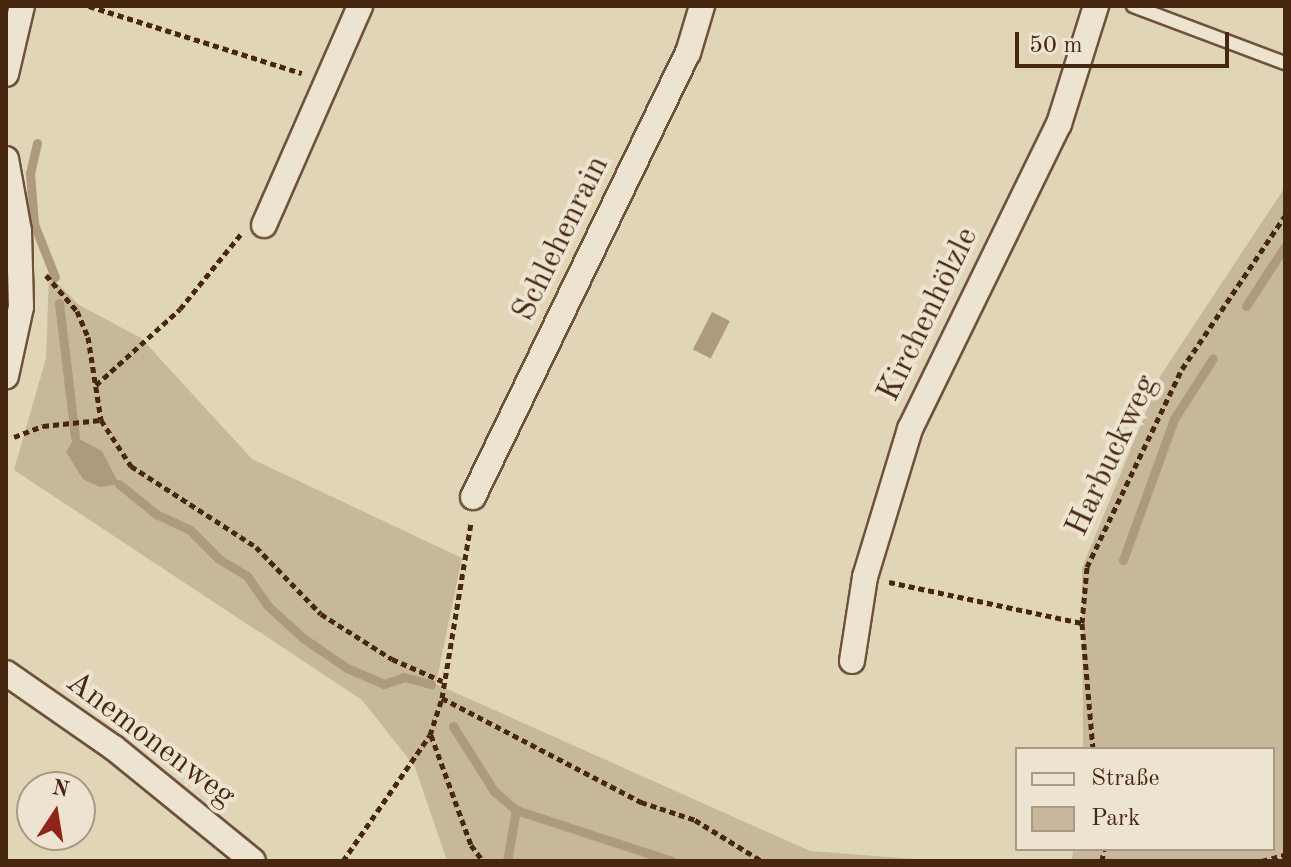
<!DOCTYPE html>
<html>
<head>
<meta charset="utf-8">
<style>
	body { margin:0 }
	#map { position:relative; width:1291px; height:867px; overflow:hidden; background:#e1d5b8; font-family:"Old Standard TT",serif }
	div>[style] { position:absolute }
	.green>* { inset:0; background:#c7b79b }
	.water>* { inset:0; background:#ad9a7f; transform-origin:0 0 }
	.stream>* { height:9px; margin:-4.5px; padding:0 4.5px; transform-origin:4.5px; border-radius:4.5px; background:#ad9a7f }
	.path>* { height:5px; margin-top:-2.5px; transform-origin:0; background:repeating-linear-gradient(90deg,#472710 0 6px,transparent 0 10px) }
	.roads { filter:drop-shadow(2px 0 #6e523a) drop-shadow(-2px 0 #6e523a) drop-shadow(0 2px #6e523a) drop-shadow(0 -2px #6e523a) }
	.service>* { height:12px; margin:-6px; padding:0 6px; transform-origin:6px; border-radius:6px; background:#ece4d1 }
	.minor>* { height:24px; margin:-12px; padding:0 12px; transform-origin:12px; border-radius:12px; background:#ece4d1 }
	span { translate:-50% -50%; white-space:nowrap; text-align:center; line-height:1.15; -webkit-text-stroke:8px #ece4d1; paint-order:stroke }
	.street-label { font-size:32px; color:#472710 }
	.frame { position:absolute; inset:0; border:8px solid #472710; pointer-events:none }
	.legend { position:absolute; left:1015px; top:747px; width:260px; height:104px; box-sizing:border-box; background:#ece4d1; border:2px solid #aa9884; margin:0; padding:10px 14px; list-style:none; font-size:24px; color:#472710 }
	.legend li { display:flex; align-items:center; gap:16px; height:40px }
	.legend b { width:40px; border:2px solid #aa9884 }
	.north { position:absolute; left:16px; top:771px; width:80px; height:80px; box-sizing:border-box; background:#ece4d1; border:2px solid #aa9884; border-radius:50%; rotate:12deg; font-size:22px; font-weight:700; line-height:32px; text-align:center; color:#472710 }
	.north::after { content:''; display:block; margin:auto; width:28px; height:36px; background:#8f2418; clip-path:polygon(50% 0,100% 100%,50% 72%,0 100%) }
	.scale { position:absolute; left:1015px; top:32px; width:214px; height:36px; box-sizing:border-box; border:4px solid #472710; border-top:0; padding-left:10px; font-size:24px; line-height:28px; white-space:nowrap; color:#472710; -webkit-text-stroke:6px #ece4d1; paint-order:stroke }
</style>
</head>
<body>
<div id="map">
	<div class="green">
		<i style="clip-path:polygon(1285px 187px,1285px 861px,1072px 861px,1073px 849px,1273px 849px,1273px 749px,1083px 749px,1082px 568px,1161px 375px)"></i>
		<i style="clip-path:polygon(49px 275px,79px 305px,141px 338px,252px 459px,462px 558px,436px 684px,810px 851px,941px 861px,447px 861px,415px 767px,362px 700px,14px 470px,46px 358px)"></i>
	</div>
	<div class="water">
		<i style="left:712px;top:312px;width:20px;height:42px;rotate:27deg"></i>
		<i style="clip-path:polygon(75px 437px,102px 451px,119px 484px,100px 487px,83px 479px,66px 452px)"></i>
	</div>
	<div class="stream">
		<i style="left:37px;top:143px;width:31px;rotate:103deg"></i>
		<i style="left:30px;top:173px;width:51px;rotate:85.5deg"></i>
		<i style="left:34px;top:224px;width:57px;rotate:68.4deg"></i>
		<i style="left:59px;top:303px;width:135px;rotate:83.2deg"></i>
		<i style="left:1246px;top:306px;width:72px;rotate:-57deg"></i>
		<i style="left:119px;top:484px;width:48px;rotate:39deg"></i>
		<i style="left:156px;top:514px;width:38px;rotate:25deg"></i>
		<i style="left:190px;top:530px;width:41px;rotate:45deg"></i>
		<i style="left:219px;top:559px;width:33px;rotate:31deg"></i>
		<i style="left:247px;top:576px;width:35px;rotate:55deg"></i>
		<i style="left:267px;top:605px;width:49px;rotate:42.5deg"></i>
		<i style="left:303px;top:638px;width:53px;rotate:34.3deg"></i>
		<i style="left:347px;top:668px;width:40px;rotate:23.4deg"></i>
		<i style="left:384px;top:684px;width:21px;rotate:-19deg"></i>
		<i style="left:404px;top:677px;width:28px;rotate:15deg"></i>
		<i style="left:1123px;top:560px;width:150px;rotate:-70.1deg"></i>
		<i style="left:1174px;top:419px;width:72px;rotate:-57.4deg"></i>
		<i style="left:453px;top:726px;width:77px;rotate:57.8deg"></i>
		<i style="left:494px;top:791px;width:29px;rotate:41deg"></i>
		<i style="left:516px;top:810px;width:164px;rotate:18.1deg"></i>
		<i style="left:507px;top:861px;width:52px;rotate:-80deg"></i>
	</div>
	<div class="path">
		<i style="left:89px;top:6px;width:223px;rotate:17.5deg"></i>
		<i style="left:46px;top:275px;width:48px;rotate:49.3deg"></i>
		<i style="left:77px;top:311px;width:28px;rotate:67deg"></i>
		<i style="left:88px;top:337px;width:84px;rotate:81.1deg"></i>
		<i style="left:101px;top:420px;width:55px;rotate:56.9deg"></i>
		<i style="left:131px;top:466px;width:149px;rotate:32.9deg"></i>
		<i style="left:256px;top:547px;width:93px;rotate:45.9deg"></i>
		<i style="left:321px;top:614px;width:84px;rotate:32.4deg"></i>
		<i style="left:392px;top:659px;width:55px;rotate:23.7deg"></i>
		<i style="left:96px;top:385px;width:113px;rotate:-42.1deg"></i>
		<i style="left:180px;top:309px;width:97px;rotate:-50.9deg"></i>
		<i style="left:14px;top:437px;width:31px;rotate:-21deg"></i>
		<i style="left:43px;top:426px;width:58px;rotate:-5.9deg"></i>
		<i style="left:889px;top:582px;width:197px;rotate:12deg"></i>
		<i style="left:442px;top:698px;width:225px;rotate:27.6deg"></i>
		<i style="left:641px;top:802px;width:57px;rotate:18.4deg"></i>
		<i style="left:695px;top:820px;width:79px;rotate:31.5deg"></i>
		<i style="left:431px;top:735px;width:117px;rotate:70deg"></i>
		<i style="left:471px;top:845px;width:20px;rotate:53deg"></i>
		<i style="left:1093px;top:749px;width:126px;rotate:-95deg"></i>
		<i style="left:1082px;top:623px;width:56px;rotate:-84.9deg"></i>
		<i style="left:1087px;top:567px;width:220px;rotate:-64.4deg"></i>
		<i style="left:1182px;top:369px;width:184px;rotate:-56.1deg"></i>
		<i style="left:343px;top:861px;width:153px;rotate:-55.4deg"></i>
		<i style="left:430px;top:735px;width:39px;rotate:-72deg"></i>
		<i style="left:442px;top:698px;width:178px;rotate:-80.6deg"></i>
		<i style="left:1102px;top:861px;width:12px;rotate:-81deg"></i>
		<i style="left:1262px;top:861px;width:24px;rotate:-15deg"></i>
	</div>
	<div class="roads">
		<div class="service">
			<i style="left:1133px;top:6px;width:162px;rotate:20.6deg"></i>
		</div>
		<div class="minor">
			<i style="left:6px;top:74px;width:70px;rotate:-76.8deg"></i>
			<i style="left:6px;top:159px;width:73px;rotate:79.8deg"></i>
			<i style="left:19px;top:231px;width:76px;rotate:88.5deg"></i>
			<i style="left:21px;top:307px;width:71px;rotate:102.3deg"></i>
			<i style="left:264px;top:225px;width:239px;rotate:-66.3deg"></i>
			<i style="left:473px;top:497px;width:493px;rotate:-64.2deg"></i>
			<i style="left:688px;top:53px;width:49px;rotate:-73.4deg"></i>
			<i style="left:852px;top:661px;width:85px;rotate:-81.2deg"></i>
			<i style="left:865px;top:577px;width:155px;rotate:-73.1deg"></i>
			<i style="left:910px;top:429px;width:339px;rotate:-64deg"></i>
			<i style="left:1059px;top:124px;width:124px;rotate:-72.6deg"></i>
			<i style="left:6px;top:673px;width:131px;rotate:34.8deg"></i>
			<i style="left:114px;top:748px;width:179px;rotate:39.1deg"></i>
		</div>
	</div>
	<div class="street-label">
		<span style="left:562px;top:239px;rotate:-64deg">Schlehenrain</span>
		<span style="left:929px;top:315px;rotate:-64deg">Kirchenhölzle</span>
		<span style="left:1113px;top:456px;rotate:-65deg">Harbuckweg</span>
		<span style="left:150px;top:740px;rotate:37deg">Anemonenweg</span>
	</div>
	<div class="frame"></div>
	<ul class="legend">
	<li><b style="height:10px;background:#ece4d1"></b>Straße</li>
	<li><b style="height:22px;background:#c7b79b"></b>Park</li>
	</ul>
	<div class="north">N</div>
	<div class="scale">50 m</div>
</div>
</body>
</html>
